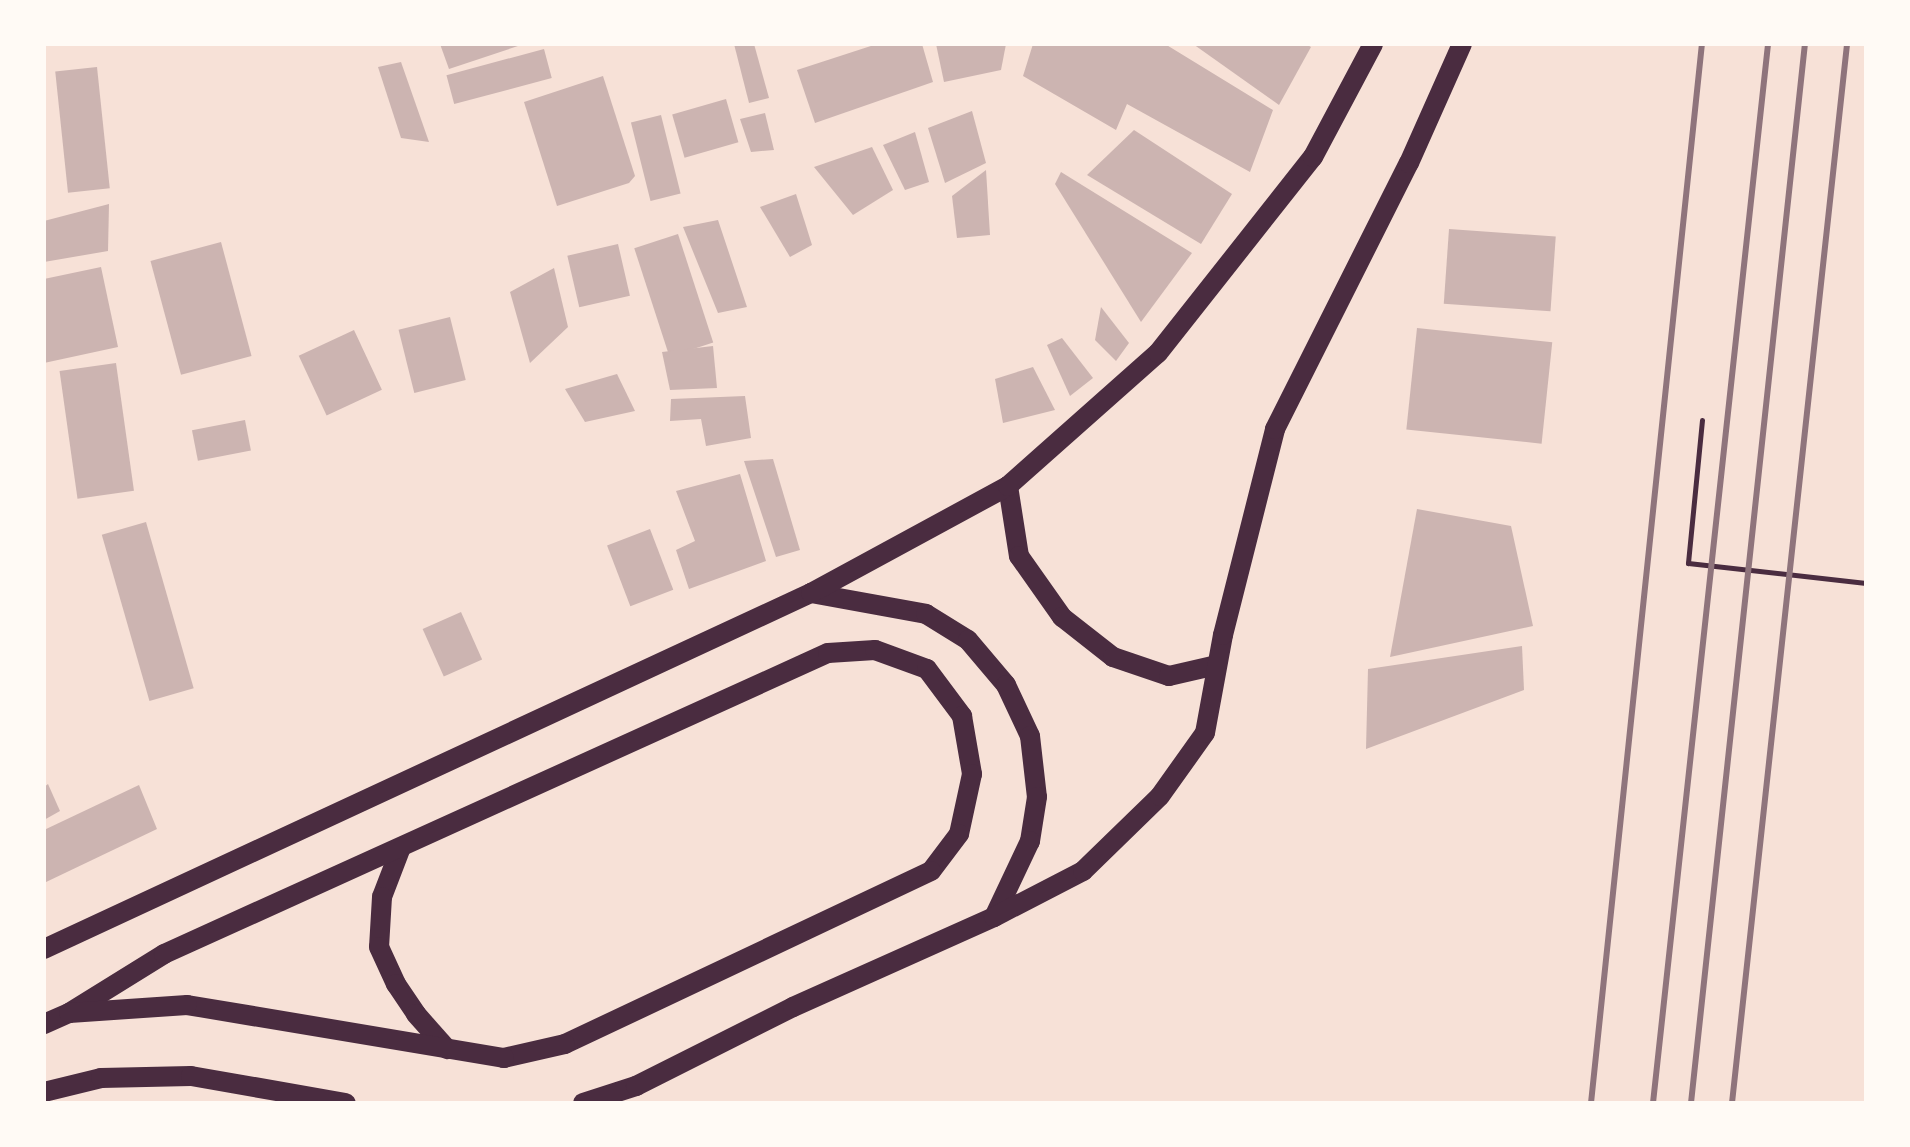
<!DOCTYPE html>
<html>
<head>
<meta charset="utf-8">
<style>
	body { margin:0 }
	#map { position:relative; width:1910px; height:1147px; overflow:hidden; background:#f7e1d7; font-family:Signika,sans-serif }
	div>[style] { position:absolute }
	.building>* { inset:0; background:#ccb4b1; transform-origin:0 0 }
	.path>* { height:5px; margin:-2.5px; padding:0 2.5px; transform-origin:2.5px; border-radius:2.5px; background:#4a2c40 }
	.primary>* { height:20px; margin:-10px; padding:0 10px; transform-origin:10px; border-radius:10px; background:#4a2c40 }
	.rail>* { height:6px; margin:-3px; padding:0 3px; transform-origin:3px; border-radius:3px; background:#8f747c }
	span { translate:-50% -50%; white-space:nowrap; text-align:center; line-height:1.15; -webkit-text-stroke:7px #fffaf5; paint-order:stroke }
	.frame { position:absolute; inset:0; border:46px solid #fffaf5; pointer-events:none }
</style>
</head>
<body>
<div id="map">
	<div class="building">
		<i style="clip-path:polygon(440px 44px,521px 44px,521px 45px,449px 69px)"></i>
		<i style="clip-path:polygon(734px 44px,754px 44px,769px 98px,749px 103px)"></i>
		<i style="clip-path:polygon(877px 44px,922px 44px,933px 82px,815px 123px,797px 70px)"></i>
		<i style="clip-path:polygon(936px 44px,1006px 44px,1001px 70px,944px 82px)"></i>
		<i style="clip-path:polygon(1033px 44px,1165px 44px,1273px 110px,1250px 172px,1127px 104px,1116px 130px,1023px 76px)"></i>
		<i style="clip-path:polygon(1193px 44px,1306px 44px,1311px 47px,1279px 105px)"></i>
		<i style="left:544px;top:49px;width:30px;height:101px;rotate:75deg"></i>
		<i style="clip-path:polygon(401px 62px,429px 142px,401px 138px,378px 67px)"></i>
		<i style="left:97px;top:67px;width:122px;height:42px;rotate:84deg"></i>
		<i style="clip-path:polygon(603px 76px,635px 176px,629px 183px,557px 206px,524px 102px)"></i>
		<i style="left:726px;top:99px;width:45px;height:56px;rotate:74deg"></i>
		<i style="clip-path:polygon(972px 111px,986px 163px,945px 183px,928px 128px)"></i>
		<i style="clip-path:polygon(765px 113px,774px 150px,751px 152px,740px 119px)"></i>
		<i style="left:661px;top:115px;width:81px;height:31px;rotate:76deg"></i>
		<i style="clip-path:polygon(1134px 130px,1232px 194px,1201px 244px,1087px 175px)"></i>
		<i style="clip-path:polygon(915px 132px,929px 182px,905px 190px,883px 145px)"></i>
		<i style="clip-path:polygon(872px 147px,893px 190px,853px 215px,814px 167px)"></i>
		<i style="clip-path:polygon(986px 170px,990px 235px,957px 238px,952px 196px)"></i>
		<i style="clip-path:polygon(1061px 172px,1192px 253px,1141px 322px,1055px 184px)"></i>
		<i style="clip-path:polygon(796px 194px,812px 245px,790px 257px,760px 207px)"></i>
		<i style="clip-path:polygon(109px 204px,108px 251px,44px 262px,44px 221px)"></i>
		<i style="clip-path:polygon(718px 220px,747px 307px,718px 313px,683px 227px)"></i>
		<i style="left:1449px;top:229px;width:107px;height:75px;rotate:4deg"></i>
		<i style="left:678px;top:234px;width:114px;height:46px;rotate:72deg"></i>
		<i style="left:221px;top:242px;width:118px;height:73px;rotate:75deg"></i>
		<i style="left:618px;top:244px;width:53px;height:52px;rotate:77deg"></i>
		<i style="clip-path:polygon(101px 267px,118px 347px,44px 363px,44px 279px)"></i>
		<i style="clip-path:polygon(554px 268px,568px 327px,530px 363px,510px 292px)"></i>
		<i style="clip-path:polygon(1101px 307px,1129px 343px,1116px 361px,1095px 340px)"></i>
		<i style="left:450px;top:317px;width:65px;height:53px;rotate:76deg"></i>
		<i style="left:1417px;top:328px;width:136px;height:102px;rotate:6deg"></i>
		<i style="left:354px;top:330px;width:66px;height:61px;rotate:65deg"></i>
		<i style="clip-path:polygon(1062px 338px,1093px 378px,1070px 396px,1047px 345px)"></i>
		<i style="clip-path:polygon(713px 346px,717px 388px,670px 390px,662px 352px)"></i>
		<i style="left:116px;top:363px;width:129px;height:57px;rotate:82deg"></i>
		<i style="clip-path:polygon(1033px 367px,1055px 410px,1003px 423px,995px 379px)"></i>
		<i style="clip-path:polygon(617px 374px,635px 411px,585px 422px,565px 389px)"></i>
		<i style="clip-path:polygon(745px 396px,751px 438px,706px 446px,701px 419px,670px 421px,671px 399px)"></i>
		<i style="left:245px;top:420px;width:31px;height:54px;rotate:79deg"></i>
		<i style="clip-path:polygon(773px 459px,800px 550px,776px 557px,744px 461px)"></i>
		<i style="clip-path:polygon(740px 474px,766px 561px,689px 589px,676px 550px,695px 541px,676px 491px)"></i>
		<i style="clip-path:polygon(1417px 509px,1511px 526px,1533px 626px,1390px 657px)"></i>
		<i style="left:146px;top:522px;width:173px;height:46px;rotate:74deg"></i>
		<i style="left:650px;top:529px;width:65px;height:46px;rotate:69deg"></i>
		<i style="left:461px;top:612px;width:52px;height:42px;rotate:66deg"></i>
		<i style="clip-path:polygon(1522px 646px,1524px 690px,1366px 749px,1368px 669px)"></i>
		<i style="clip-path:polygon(48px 784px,60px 811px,44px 820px,44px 787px)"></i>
		<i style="clip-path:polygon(139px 785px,157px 829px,44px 883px,44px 830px)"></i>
	</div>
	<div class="path">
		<i style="left:1702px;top:420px;width:144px;rotate:95.6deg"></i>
		<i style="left:1688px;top:563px;width:179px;rotate:6.4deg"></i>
	</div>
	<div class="primary">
		<i style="left:1008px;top:486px;width:71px;rotate:81.1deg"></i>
		<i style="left:1019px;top:556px;width:75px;rotate:54.8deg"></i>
		<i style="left:1062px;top:617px;width:65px;rotate:38.1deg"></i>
		<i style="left:1113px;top:657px;width:59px;rotate:18.7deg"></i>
		<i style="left:1169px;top:676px;width:49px;rotate:-12.9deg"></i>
		<i style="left:811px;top:593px;width:117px;rotate:10.3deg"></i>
		<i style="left:926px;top:614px;width:49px;rotate:31.8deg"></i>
		<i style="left:968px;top:640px;width:59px;rotate:49.8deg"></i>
		<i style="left:1006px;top:685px;width:56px;rotate:64.8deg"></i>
		<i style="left:1030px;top:736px;width:61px;rotate:83.5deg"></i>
		<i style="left:1037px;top:797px;width:45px;rotate:99deg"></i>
		<i style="left:1030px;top:841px;width:84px;rotate:115.3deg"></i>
		<i style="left:400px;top:850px;width:50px;rotate:111deg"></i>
		<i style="left:382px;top:897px;width:50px;rotate:93.4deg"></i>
		<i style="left:379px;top:947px;width:41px;rotate:65.3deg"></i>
		<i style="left:396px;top:984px;width:36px;rotate:56deg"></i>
		<i style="left:416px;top:1014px;width:47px;rotate:48.5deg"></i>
		<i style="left:44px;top:949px;width:846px;rotate:-24.9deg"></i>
		<i style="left:811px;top:593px;width:224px;rotate:-28.5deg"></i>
		<i style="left:1008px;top:486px;width:200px;rotate:-41.6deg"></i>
		<i style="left:1158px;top:353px;width:250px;rotate:-51.7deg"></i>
		<i style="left:1313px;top:157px;width:128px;rotate:-62deg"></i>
		<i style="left:44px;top:1024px;width:27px;rotate:-24deg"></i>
		<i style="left:69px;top:1013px;width:112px;rotate:-31.8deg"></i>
		<i style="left:164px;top:954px;width:729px;rotate:-24.39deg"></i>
		<i style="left:828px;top:653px;width:47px;rotate:-3.7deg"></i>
		<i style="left:875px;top:650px;width:55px;rotate:20.1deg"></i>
		<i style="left:927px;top:669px;width:59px;rotate:53.3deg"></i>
		<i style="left:962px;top:716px;width:59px;rotate:80.2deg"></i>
		<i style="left:972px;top:774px;width:61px;rotate:102.2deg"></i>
		<i style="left:959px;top:834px;width:46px;rotate:127.1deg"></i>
		<i style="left:931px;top:871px;width:405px;rotate:154.7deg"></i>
		<i style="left:565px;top:1044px;width:63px;rotate:167.1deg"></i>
		<i style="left:504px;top:1058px;width:321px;rotate:-170.5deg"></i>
		<i style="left:187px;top:1005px;width:118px;rotate:176.1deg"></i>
		<i style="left:44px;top:1092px;width:59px;rotate:-13.8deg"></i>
		<i style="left:101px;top:1078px;width:90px;rotate:-1.3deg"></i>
		<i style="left:191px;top:1076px;width:157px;rotate:9.9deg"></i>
		<i style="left:583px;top:1103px;width:56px;rotate:-17.8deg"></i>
		<i style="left:636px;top:1086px;width:176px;rotate:-26.7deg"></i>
		<i style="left:793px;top:1007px;width:220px;rotate:-24.1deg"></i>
		<i style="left:994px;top:917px;width:100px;rotate:-27.3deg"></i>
		<i style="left:1083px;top:871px;width:107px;rotate:-44.2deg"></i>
		<i style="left:1160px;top:796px;width:77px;rotate:-54.5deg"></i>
		<i style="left:1205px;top:733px;width:100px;rotate:-79.6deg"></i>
		<i style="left:1223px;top:635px;width:212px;rotate:-75.8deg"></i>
		<i style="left:1275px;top:429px;width:298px;rotate:-63.3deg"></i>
		<i style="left:1409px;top:163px;width:130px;rotate:-66deg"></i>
	</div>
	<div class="rail">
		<i style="left:1591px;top:1103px;width:1065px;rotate:-84.02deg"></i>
		<i style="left:1653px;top:1103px;width:1065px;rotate:-83.8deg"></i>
		<i style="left:1691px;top:1103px;width:1065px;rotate:-83.86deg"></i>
		<i style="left:1732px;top:1103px;width:1065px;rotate:-83.8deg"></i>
	</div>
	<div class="frame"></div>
</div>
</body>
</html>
